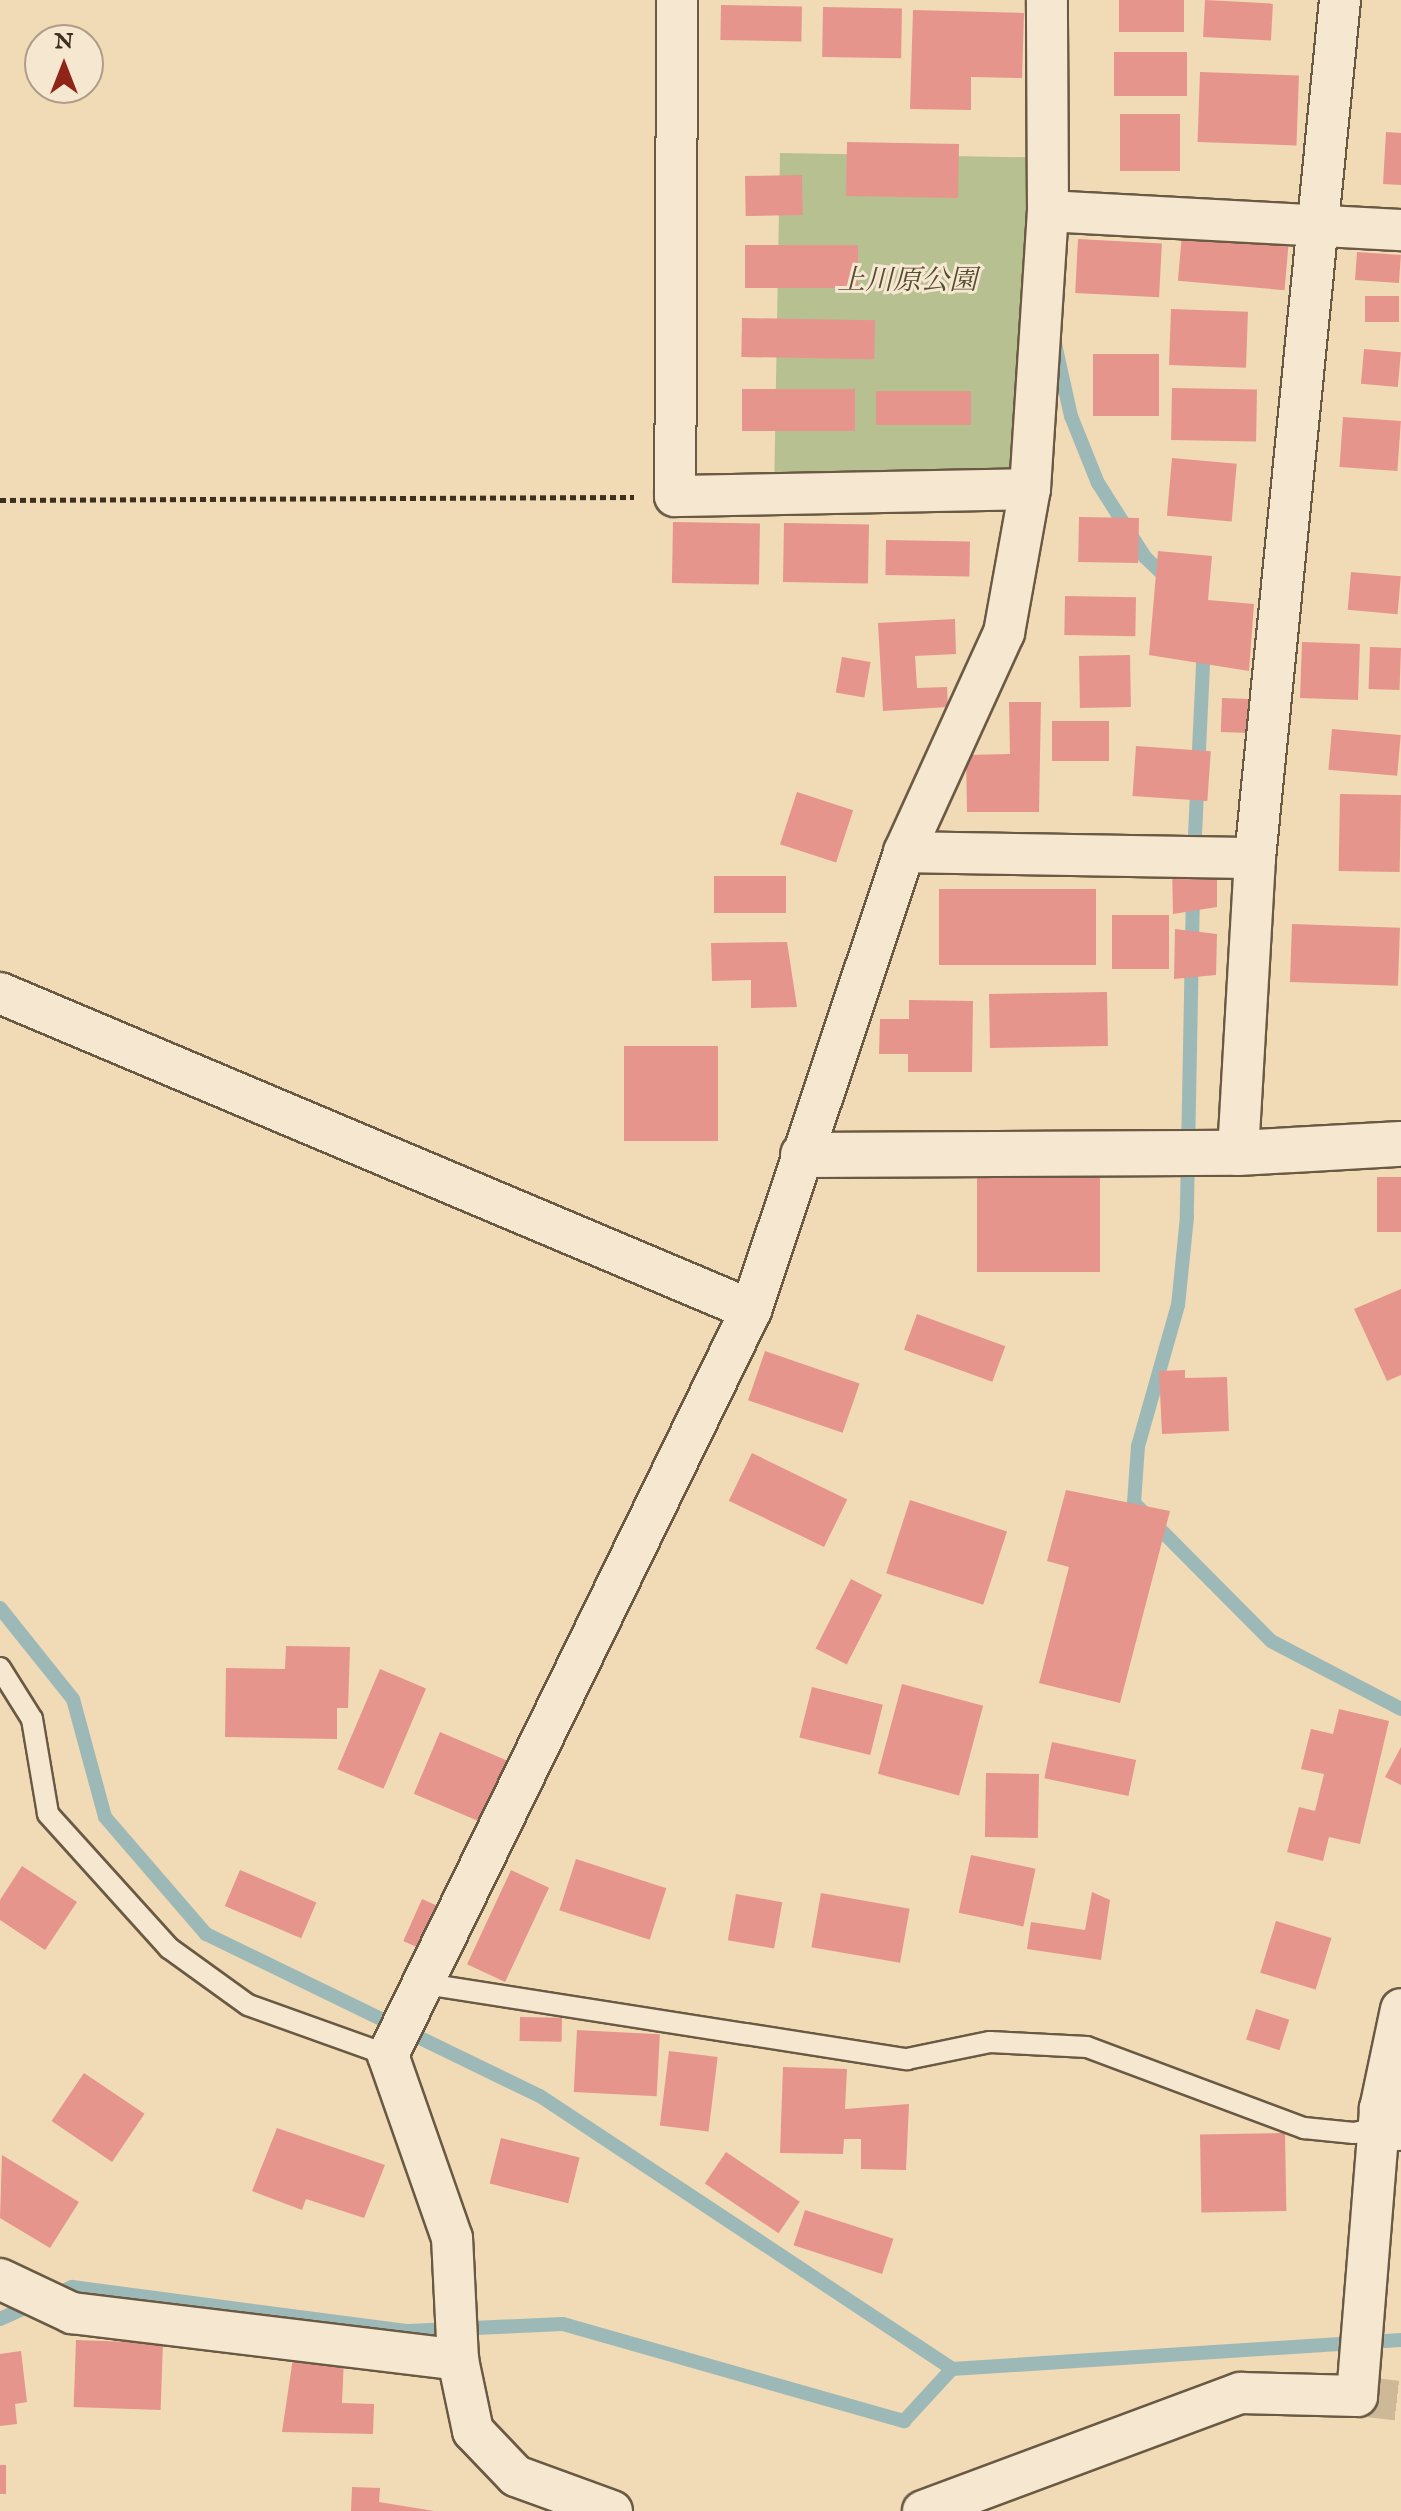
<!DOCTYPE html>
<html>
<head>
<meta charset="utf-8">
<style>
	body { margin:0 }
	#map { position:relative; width:1401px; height:2511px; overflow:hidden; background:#f1dab6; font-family:"IM FELL English","Noto Serif JP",serif }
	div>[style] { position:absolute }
	.green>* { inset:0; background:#b7c090; transform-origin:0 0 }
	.stream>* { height:14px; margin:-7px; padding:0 7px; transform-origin:7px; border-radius:7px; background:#9db9b7 }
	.building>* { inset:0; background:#e6958c; transform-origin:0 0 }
	.minor-tunnel>* { height:40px; margin-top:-20px; transform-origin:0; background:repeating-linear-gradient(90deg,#cdb897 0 40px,transparent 0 60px) }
	.path>* { height:5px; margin-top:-2.5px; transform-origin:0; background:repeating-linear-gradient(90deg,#3d2f1d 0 6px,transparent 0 10px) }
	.roads { filter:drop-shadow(2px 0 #6a5a43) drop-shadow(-2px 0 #6a5a43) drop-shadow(0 2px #6a5a43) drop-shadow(0 -2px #6a5a43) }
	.service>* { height:20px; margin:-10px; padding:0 10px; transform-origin:10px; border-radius:10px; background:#f6e7d0 }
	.minor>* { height:40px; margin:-20px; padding:0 20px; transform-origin:20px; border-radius:20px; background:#f6e7d0 }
	.tertiary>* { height:44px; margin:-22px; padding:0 22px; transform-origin:22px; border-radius:22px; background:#f6e7d0 }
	span { translate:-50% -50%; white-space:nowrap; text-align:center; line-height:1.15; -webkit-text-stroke:6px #f6e7d0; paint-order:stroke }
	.park-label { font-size:28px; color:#554c34; font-style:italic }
	.north { position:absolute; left:24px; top:24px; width:80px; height:80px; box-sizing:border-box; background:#f6e7d0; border:2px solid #ac9d88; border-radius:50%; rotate:0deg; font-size:22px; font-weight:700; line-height:32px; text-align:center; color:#3d2f1d }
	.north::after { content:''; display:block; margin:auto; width:28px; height:36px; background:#8f2418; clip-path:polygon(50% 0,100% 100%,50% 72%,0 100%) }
</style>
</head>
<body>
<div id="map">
	<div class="green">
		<i style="left:780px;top:153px;width:258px;height:327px;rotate:1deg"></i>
	</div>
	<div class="stream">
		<i style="left:1055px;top:344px;width:74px;rotate:77.5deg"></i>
		<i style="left:1071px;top:416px;width:72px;rotate:68.1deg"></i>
		<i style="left:1098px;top:483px;width:88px;rotate:57.6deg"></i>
		<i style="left:1145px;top:557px;width:33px;rotate:44deg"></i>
		<i style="left:1194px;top:856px;width:211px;rotate:-87.3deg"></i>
		<i style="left:1193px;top:892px;width:325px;rotate:91.1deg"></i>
		<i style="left:1187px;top:1217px;width:88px;rotate:95.8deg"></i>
		<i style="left:1178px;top:1305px;width:147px;rotate:105.8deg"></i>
		<i style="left:1138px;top:1446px;width:57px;rotate:94deg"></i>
		<i style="left:1134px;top:1503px;width:194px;rotate:45.2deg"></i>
		<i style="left:1271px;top:1641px;width:147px;rotate:27.6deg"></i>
		<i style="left:0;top:1608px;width:117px;rotate:51.3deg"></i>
		<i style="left:73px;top:1699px;width:122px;rotate:74.8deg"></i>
		<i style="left:105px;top:1817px;width:155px;rotate:49.2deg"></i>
		<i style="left:206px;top:1934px;width:371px;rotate:25.9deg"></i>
		<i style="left:540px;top:2096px;width:494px;rotate:33.5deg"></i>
		<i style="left:952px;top:2369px;width:450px;rotate:-3.7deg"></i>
		<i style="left:0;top:2319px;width:79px;rotate:-24deg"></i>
		<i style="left:72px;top:2287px;width:339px;rotate:7.5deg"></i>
		<i style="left:408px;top:2331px;width:155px;rotate:-2.6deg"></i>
		<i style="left:563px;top:2324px;width:355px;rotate:15.9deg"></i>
		<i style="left:904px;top:2421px;width:71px;rotate:-47.3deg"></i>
	</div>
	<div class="building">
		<i style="left:1119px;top:0;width:65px;height:32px"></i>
		<i style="left:1205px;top:0;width:68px;height:37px;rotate:3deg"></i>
		<i style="left:721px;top:5px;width:81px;height:35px;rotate:1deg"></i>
		<i style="left:823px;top:7px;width:79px;height:50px;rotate:1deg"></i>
		<i style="clip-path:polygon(913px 10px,1024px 13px,1022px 78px,971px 77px,971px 110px,910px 109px)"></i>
		<i style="left:1114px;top:52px;width:73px;height:44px"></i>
		<i style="left:1200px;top:72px;width:99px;height:70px;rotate:2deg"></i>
		<i style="left:1120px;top:114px;width:60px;height:57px"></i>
		<i style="clip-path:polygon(1386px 132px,1401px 133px,1401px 185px,1383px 184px)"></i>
		<i style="left:847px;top:142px;width:112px;height:54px;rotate:1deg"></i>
		<i style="left:802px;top:175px;width:40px;height:57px;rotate:89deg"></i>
		<i style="left:1182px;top:234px;width:107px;height:47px;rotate:5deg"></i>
		<i style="left:1078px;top:239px;width:84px;height:54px;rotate:3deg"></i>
		<i style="left:858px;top:245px;width:43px;height:113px;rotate:90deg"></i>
		<i style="left:1357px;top:252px;width:44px;height:28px;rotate:4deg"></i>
		<i style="left:1399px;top:296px;width:26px;height:34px;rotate:90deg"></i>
		<i style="left:1171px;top:309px;width:77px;height:56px;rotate:2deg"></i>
		<i style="left:742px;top:318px;width:133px;height:39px;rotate:1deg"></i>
		<i style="left:1364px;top:349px;width:37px;height:35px;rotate:5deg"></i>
		<i style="left:1093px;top:354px;width:66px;height:62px"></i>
		<i style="left:1172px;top:388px;width:85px;height:52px;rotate:1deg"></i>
		<i style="left:742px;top:389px;width:113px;height:42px"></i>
		<i style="left:876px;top:391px;width:95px;height:34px"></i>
		<i style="left:1343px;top:417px;width:58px;height:50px;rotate:4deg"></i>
		<i style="left:1172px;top:458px;width:65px;height:58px;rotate:5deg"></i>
		<i style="left:1079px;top:517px;width:60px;height:45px;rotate:1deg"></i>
		<i style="left:673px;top:522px;width:87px;height:61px;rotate:1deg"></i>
		<i style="left:784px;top:523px;width:85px;height:59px;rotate:1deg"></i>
		<i style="left:886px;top:540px;width:84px;height:35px;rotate:1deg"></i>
		<i style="clip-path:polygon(1158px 551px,1212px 556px,1208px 600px,1254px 604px,1249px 671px,1149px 655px)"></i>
		<i style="left:1351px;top:572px;width:50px;height:38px;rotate:5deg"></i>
		<i style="left:1065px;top:596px;width:71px;height:39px;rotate:1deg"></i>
		<i style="clip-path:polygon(955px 619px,956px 654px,915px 656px,917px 688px,947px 687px,948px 707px,883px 711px,878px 623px)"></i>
		<i style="left:1302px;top:642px;width:58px;height:56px;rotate:2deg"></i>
		<i style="left:1370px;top:647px;width:31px;height:42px;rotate:2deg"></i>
		<i style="left:1130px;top:655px;width:52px;height:51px;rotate:89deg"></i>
		<i style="left:842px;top:657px;width:29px;height:36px;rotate:10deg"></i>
		<i style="left:1222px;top:698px;width:35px;height:34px;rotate:2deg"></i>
		<i style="clip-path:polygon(1009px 702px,1041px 702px,1039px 812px,967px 812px,966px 755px,1010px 754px)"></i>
		<i style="left:1052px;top:721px;width:57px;height:40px"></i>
		<i style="left:1332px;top:729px;width:69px;height:41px;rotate:5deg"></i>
		<i style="left:1136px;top:746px;width:75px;height:50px;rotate:4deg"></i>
		<i style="left:797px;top:792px;width:59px;height:55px;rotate:18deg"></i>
		<i style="left:1340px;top:794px;width:61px;height:77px;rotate:1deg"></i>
		<i style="clip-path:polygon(1172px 866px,1217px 872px,1217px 907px,1173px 914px)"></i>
		<i style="left:786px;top:876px;width:37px;height:72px;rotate:90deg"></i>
		<i style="left:939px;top:889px;width:157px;height:76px"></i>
		<i style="left:1112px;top:915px;width:57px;height:54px"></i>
		<i style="left:1292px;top:924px;width:108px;height:58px;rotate:2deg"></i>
		<i style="clip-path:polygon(1175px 929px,1217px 934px,1216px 975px,1174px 979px)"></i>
		<i style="clip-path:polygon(787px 942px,797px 1007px,751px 1008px,751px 980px,712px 981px,711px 943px)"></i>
		<i style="left:1107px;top:992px;width:54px;height:118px;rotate:89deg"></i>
		<i style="clip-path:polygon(909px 1000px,973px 1001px,972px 1072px,908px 1072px,908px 1054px,879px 1054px,880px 1019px,909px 1019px)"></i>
		<i style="left:624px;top:1046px;width:94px;height:95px"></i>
		<i style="left:977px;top:1175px;width:123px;height:97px"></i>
		<i style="left:1377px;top:1177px;width:24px;height:55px"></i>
		<i style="clip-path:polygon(1401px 1289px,1401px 1375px,1387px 1381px,1354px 1309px)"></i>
		<i style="left:917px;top:1314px;width:94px;height:38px;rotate:20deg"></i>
		<i style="left:765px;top:1351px;width:100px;height:52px;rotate:19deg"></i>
		<i style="clip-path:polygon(1185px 1370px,1185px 1378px,1227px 1377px,1229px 1431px,1162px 1434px,1159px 1371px)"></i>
		<i style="left:752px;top:1453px;width:106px;height:53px;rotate:26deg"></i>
		<i style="clip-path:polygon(1066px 1490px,1170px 1511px,1120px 1703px,1039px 1683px,1069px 1567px,1047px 1561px)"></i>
		<i style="left:910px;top:1500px;width:102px;height:77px;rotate:18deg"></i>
		<i style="left:851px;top:1579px;width:35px;height:78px;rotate:27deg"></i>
		<i style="clip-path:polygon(286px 1646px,350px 1647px,348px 1708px,337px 1708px,337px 1739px,225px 1737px,226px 1668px,285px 1669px)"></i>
		<i style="left:380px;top:1669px;width:50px;height:109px;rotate:23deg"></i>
		<i style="left:902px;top:1684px;width:84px;height:93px;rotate:15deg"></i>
		<i style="left:812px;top:1687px;width:73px;height:52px;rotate:14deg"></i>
		<i style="clip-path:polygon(1339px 1709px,1389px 1721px,1360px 1844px,1329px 1837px,1323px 1861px,1287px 1852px,1299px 1807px,1315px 1811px,1324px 1774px,1301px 1769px,1311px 1729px,1333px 1734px)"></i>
		<i style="left:440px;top:1732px;width:74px;height:67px;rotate:23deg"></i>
		<i style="left:1052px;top:1742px;width:86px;height:37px;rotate:12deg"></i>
		<i style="clip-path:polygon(1401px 1747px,1401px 1785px,1385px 1777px)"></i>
		<i style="left:986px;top:1773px;width:53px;height:64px;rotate:1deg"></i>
		<i style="left:971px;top:1855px;width:66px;height:59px;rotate:12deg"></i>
		<i style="left:576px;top:1859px;width:95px;height:54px;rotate:18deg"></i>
		<i style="clip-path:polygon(22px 1866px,77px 1902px,45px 1950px,0 1920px,0 1900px)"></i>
		<i style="left:240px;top:1870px;width:83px;height:39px;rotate:23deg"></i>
		<i style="left:511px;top:1870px;width:42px;height:104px;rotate:25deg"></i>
		<i style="clip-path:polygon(1092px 1892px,1110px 1900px,1101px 1960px,1027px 1949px,1031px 1922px,1085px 1930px)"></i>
		<i style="left:821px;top:1893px;width:90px;height:55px;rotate:10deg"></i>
		<i style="left:736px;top:1894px;width:47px;height:47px;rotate:10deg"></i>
		<i style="left:422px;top:1899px;width:30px;height:46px;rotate:24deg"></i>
		<i style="left:1276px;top:1921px;width:58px;height:54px;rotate:17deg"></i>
		<i style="left:1256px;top:2009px;width:35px;height:32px;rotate:18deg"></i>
		<i style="left:520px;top:2017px;width:42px;height:24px;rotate:1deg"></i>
		<i style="left:577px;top:2030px;width:83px;height:62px;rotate:3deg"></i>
		<i style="left:669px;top:2051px;width:49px;height:75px;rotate:7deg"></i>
		<i style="clip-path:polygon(783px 2067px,847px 2069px,845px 2109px,909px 2104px,906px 2170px,861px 2169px,861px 2139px,844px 2139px,843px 2154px,780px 2153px)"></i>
		<i style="left:84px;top:2073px;width:73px;height:58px;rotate:34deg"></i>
		<i style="clip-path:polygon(277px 2128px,385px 2165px,364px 2218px,306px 2199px,302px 2210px,252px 2191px)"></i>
		<i style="left:1285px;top:2133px;width:78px;height:85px;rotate:89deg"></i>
		<i style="left:501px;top:2138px;width:81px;height:47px;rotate:14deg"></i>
		<i style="left:726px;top:2152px;width:89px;height:38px;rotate:34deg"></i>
		<i style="clip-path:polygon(2px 2155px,79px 2202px,50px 2248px,0 2218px)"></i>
		<i style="left:805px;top:2210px;width:93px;height:37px;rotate:18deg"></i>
		<i style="left:76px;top:2340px;width:87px;height:67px;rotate:2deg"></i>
		<i style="clip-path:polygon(21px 2351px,27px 2402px,15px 2404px,17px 2424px,0 2426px,0 2354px)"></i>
		<i style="clip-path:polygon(293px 2358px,344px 2359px,342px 2403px,374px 2404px,373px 2434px,282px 2432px)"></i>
		<i style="left:0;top:2465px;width:6px;height:29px"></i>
		<i style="clip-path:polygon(352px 2487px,380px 2488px,379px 2502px,434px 2511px,351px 2511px)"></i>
	</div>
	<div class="minor-tunnel">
		<i style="left:1357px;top:2396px;width:44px;rotate:6.5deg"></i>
	</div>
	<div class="path">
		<i style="left:0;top:500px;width:634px;rotate:-0.27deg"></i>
	</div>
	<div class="roads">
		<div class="service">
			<i style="left:0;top:1668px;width:60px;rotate:57.9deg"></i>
			<i style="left:32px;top:1719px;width:96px;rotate:80.4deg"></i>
			<i style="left:48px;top:1814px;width:181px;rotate:47.9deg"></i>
			<i style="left:169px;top:1948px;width:97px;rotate:35.8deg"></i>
			<i style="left:248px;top:2005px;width:149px;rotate:19.7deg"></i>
			<i style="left:426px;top:1984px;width:487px;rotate:8.9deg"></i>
			<i style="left:907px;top:2059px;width:85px;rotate:-11.6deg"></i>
			<i style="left:990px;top:2042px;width:97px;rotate:3deg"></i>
			<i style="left:1087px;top:2047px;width:232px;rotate:20.5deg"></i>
			<i style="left:1304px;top:2128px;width:50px;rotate:5.7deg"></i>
			<i style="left:1354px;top:2133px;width:24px;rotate:-12deg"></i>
		</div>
		<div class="minor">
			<i style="left:677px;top:0;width:496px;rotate:90.2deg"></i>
			<i style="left:675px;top:496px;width:355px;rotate:-1.1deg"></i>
			<i style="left:1048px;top:211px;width:354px;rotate:3.1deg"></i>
			<i style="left:904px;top:852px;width:351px;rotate:1deg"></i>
			<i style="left:0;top:993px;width:815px;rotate:22.88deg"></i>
			<i style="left:1238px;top:1153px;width:295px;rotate:-86.7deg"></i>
			<i style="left:1255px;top:858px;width:862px;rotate:-84.34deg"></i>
			<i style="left:1398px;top:2130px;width:28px;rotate:-131deg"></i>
			<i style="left:1380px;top:2109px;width:102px;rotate:-78.1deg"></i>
			<i style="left:0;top:2279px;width:80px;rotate:25.3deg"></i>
			<i style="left:72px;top:2313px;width:389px;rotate:6.9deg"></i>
			<i style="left:612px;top:2511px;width:102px;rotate:-160deg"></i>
			<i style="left:516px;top:2476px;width:62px;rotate:-133.7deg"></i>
			<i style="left:473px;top:2431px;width:73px;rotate:-101.9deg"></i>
			<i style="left:458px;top:2360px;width:122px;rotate:-92.8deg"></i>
			<i style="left:452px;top:2238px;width:194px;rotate:-109.3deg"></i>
			<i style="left:388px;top:2055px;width:829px;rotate:-64.02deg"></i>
			<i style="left:751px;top:1310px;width:483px;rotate:-71.5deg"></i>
			<i style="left:904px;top:852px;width:241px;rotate:-65.5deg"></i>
			<i style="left:1004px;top:633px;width:146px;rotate:-79.8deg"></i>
			<i style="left:1030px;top:489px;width:279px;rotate:-86.3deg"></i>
			<i style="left:1048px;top:211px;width:211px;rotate:-90.3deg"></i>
			<i style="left:923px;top:2511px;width:339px;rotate:-20.4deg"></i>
			<i style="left:1241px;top:2393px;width:116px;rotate:1.5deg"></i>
			<i style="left:1357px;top:2396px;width:288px;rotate:-85.4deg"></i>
		</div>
		<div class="tertiary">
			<i style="left:803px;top:1155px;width:435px;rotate:-0.3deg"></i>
			<i style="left:1238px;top:1153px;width:163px;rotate:-3.2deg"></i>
		</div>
	</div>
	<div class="park-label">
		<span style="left:907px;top:282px">上川原公園</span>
	</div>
	<div class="north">N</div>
</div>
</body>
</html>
